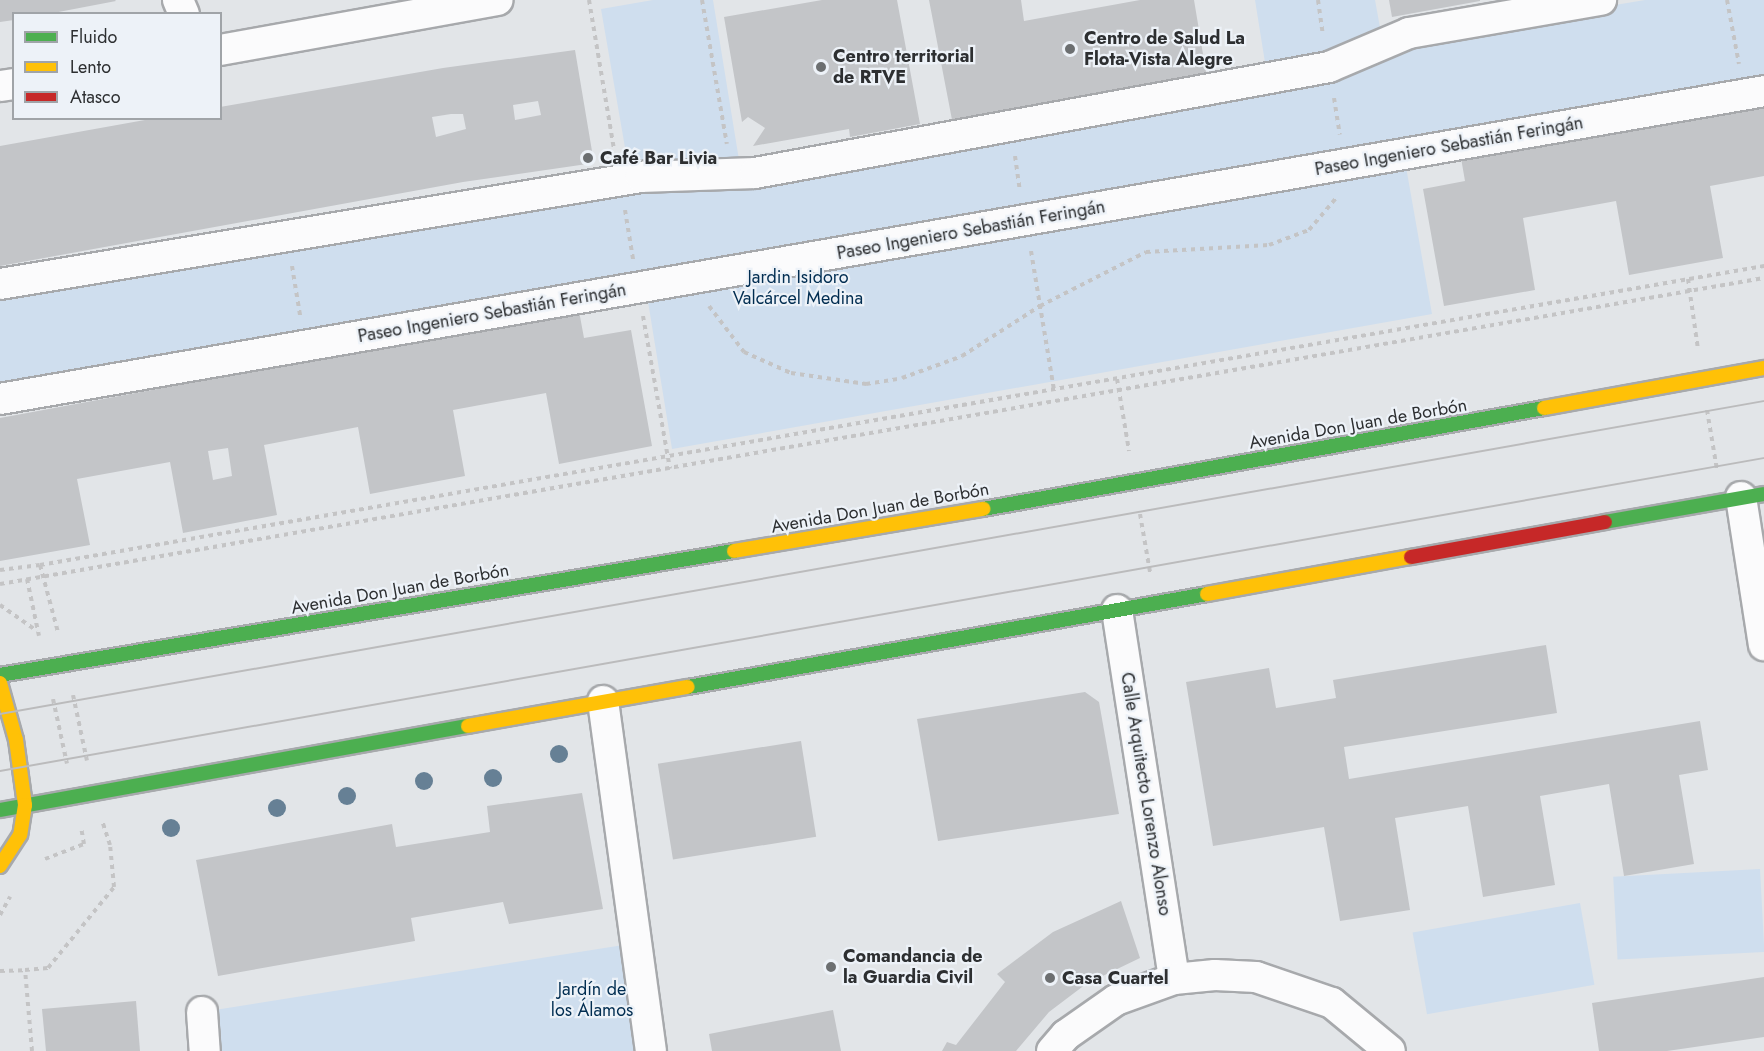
<!DOCTYPE html>
<html>
<head>
<meta charset="utf-8">
<style>
	body { margin:0 }
	#map { position:relative; width:1764px; height:1051px; overflow:hidden; background:#e2e5e8; font-family:Jost,sans-serif }
	div>[style] { position:absolute }
	.green>* { inset:0; background:#cfdeee; transform-origin:0 0 }
	.building>* { inset:0; background:#c3c5c8; transform-origin:0 0 }
	.path>* { height:4px; margin-top:-2px; transform-origin:0; background:repeating-linear-gradient(90deg,#c4c4c5 0 4.5px,transparent 0 9px) }
	.roads { filter:drop-shadow(2px 0 #a7a9ac) drop-shadow(-2px 0 #a7a9ac) drop-shadow(0 2px #a7a9ac) drop-shadow(0 -2px #a7a9ac) }
	.street>* { height:30px; margin:-15px; padding:0 15px; transform-origin:15px; border-radius:15px; background:#fbfbfc }
	.fast>* { height:14px; margin:-7px; padding:0 7px; transform-origin:7px; border-radius:7px; background:#4caf50 }
	.slow>* { height:14px; margin:-7px; padding:0 7px; transform-origin:7px; border-radius:7px; background:#ffc107 }
	.jam>* { height:14px; margin:-7px; padding:0 7px; transform-origin:7px; border-radius:7px; background:#c62828 }
	.tram>* { height:1.5px; margin:-0.75px; padding:0 0.75px; transform-origin:0.75px; border-radius:0.75px; background:#bbbbbc }
	.trees>* { width:18px; height:18px; margin:-9px; border-radius:50%; background:#668095 }
	.dots>* { width:16px; height:16px; translate:-50% -50%; box-sizing:border-box; border:3px solid #edf2f8; border-radius:50% }
	span { translate:-50% -50%; white-space:nowrap; text-align:center; line-height:1.15; -webkit-text-stroke:4.5px #edf2f8; paint-order:stroke }
	.poi-label { font-size:18px; color:#2d2f31; font-weight:700 }
	.left { translate:0 -50%; text-align:left }
	.street-label { font-size:18px; color:#2d2f31 }
	.park-label { font-size:18px; color:#012d51 }
	.legend { position:absolute; left:12px; top:12px; width:210px; height:108px; box-sizing:border-box; background:#edf2f8; border:2px solid #a0a4a8; margin:0; padding:8px 10px; list-style:none; font-size:18px; color:#2d2f31 }
	.legend li { display:flex; align-items:center; gap:12px; height:30px }
	.legend b { width:30px; border:2px solid #a0a4a8 }
</style>
</head>
<body>
<div id="map">
	<div class="green">
		<i style="clip-path:polygon(653px 0,713px 0,739px 160px,1267px 75px,1255px 0,1375px 0,1383px 44px,1645px 0,1764px 0,1764px 80px,1402px 144px,1432px 314px,672px 449px,644px 277px,0 384px,0 295px,632px 188px,601px 9px)"></i>
		<i style="left:1760px;top:869px;width:83px;height:147px;rotate:87deg"></i>
		<i style="left:1580px;top:903px;width:83px;height:170px;rotate:80deg"></i>
		<i style="clip-path:polygon(636px 943px,651px 1051px,205px 1051px,202px 1012px)"></i>
	</div>
	<div class="building">
		<i style="clip-path:polygon(0 0,115px 0,116px 1px,48px 14px,14px 14px,14px 20px,0 22px)"></i>
		<i style="clip-path:polygon(822px 0,897px 0,920px 124px,850px 137px,849px 129px,753px 146px,765px 128px,748px 117px,742px 122px,724px 17px)"></i>
		<i style="clip-path:polygon(929px 0,1021px 0,1024px 21px,1140px 0,1194px 0,1207px 78px,953px 125px)"></i>
		<i style="clip-path:polygon(1389px 0,1480px 0,1480px 1px,1392px 17px)"></i>
		<i style="clip-path:polygon(evenodd,575px 50px,594px 163px,463px 182px,0 266px,0 146px,156px 118px,220px 118px,220px 107px,443px 68px,575px 50px,538px 101px,541px 115px,515px 120px,513px 105px,538px 101px,575px 50px,451px 114px,463px 114px,466px 129px,436px 137px,432px 117px,451px 114px)"></i>
		<i style="clip-path:polygon(1764px 103px,1764px 176px,1710px 186px,1723px 258px,1629px 275px,1616px 201px,1523px 218px,1535px 290px,1444px 306px,1423px 189px,1465px 181px,1461px 158px)"></i>
		<i style="clip-path:polygon(evenodd,579px 311px,584px 338px,631px 330px,652px 446px,559px 464px,546px 393px,453px 410px,465px 476px,370px 494px,358px 427px,264px 445px,277px 515px,183px 533px,170px 462px,77px 479px,90px 545px,0 561px,0 418px,579px 311px,228px 448px,232px 476px,213px 480px,208px 451px,228px 448px)"></i>
		<i style="clip-path:polygon(1546px 645px,1557px 713px,1344px 747px,1349px 779px,1700px 721px,1708px 770px,1679px 775px,1694px 864px,1624px 876px,1609px 784px,1540px 796px,1555px 885px,1483px 897px,1468px 806px,1395px 818px,1410px 910px,1340px 921px,1324px 827px,1213px 846px,1186px 682px,1269px 668px,1276px 708px,1336px 698px,1333px 680px)"></i>
		<i style="clip-path:polygon(1085px 692px,1099px 702px,1119px 814px,938px 841px,917px 719px)"></i>
		<i style="left:801px;top:741px;width:97px;height:145px;rotate:81deg"></i>
		<i style="clip-path:polygon(582px 793px,603px 909px,509px 924px,503px 902px,411px 918px,415px 941px,218px 976px,196px 860px,392px 824px,396px 847px,490px 832px,487px 806px)"></i>
		<i style="clip-path:polygon(1121px 901px,1140px 958px,1086px 984px,1049px 1012px,1016px 1051px,942px 1051px,947px 1042px,956px 1045px,1005px 982px,997px 974px,1053px 932px)"></i>
		<i style="clip-path:polygon(1764px 977px,1764px 1037px,1667px 1051px,1599px 1051px,1592px 1003px)"></i>
		<i style="clip-path:polygon(136px 1001px,140px 1051px,46px 1051px,42px 1009px)"></i>
		<i style="clip-path:polygon(833px 1010px,841px 1051px,712px 1051px,709px 1034px)"></i>
	</div>
	<div class="path">
		<i style="left:589px;top:0;width:151px;rotate:80.5deg"></i>
		<i style="left:702px;top:0;width:146px;rotate:80.2deg"></i>
		<i style="left:1318px;top:0;width:35px;rotate:82deg"></i>
		<i style="left:1727px;top:0;width:65px;rotate:79.4deg"></i>
		<i style="left:1334px;top:98px;width:37px;rotate:81deg"></i>
		<i style="left:1015px;top:156px;width:34px;rotate:82deg"></i>
		<i style="left:625px;top:210px;width:50px;rotate:80.7deg"></i>
		<i style="left:1031px;top:251px;width:141px;rotate:80.6deg"></i>
		<i style="left:292px;top:266px;width:50px;rotate:80.7deg"></i>
		<i style="left:1688px;top:279px;width:71px;rotate:81.9deg"></i>
		<i style="left:709px;top:306px;width:58px;rotate:52.7deg"></i>
		<i style="left:744px;top:352px;width:51px;rotate:24.1deg"></i>
		<i style="left:791px;top:373px;width:76px;rotate:8.3deg"></i>
		<i style="left:866px;top:384px;width:36px;rotate:-9deg"></i>
		<i style="left:902px;top:378px;width:64px;rotate:-20.1deg"></i>
		<i style="left:962px;top:356px;width:93px;rotate:-32.7deg"></i>
		<i style="left:1040px;top:306px;width:119px;rotate:-27deg"></i>
		<i style="left:1146px;top:252px;width:123px;rotate:-3.3deg"></i>
		<i style="left:1269px;top:245px;width:43px;rotate:-20.6deg"></i>
		<i style="left:1309px;top:230px;width:42px;rotate:-49.8deg"></i>
		<i style="left:643px;top:316px;width:155px;rotate:80deg"></i>
		<i style="left:1117px;top:379px;width:73px;rotate:80.5deg"></i>
		<i style="left:1707px;top:410px;width:61px;rotate:80.5deg"></i>
		<i style="left:1140px;top:514px;width:59px;rotate:80.2deg"></i>
		<i style="left:40px;top:565px;width:1750px;rotate:-9.84deg"></i>
		<i style="left:0;top:570px;width:40px;rotate:-7.1deg"></i>
		<i style="left:40px;top:565px;width:69px;rotate:75deg"></i>
		<i style="left:27px;top:579px;width:58px;rotate:78.1deg"></i>
		<i style="left:0;top:584px;width:1790px;rotate:-9.84deg"></i>
		<i style="left:0;top:605px;width:45px;rotate:35.1deg"></i>
		<i style="left:73px;top:695px;width:67px;rotate:78deg"></i>
		<i style="left:53px;top:699px;width:66px;rotate:77.8deg"></i>
		<i style="left:45px;top:859px;width:42px;rotate:-21deg"></i>
		<i style="left:84px;top:844px;width:17px;rotate:-100deg"></i>
		<i style="left:0;top:915px;width:21px;rotate:-61deg"></i>
		<i style="left:0;top:971px;width:25px;rotate:-2deg"></i>
		<i style="left:32px;top:1051px;width:81px;rotate:-94.9deg"></i>
		<i style="left:25px;top:970px;width:23px;rotate:-5deg"></i>
		<i style="left:48px;top:968px;width:104px;rotate:-50.8deg"></i>
		<i style="left:114px;top:887px;width:42px;rotate:-95.4deg"></i>
		<i style="left:110px;top:845px;width:23px;rotate:-108deg"></i>
	</div>
	<div class="roads">
		<div class="street">
			<i style="left:178px;top:0;width:15px;rotate:67deg"></i>
			<i style="left:220px;top:50px;width:282px;rotate:-10.2deg"></i>
			<i style="left:0;top:86px;width:14px;rotate:-8deg"></i>
			<i style="left:0;top:284px;width:650px;rotate:-9.48deg"></i>
			<i style="left:641px;top:177px;width:114px;rotate:-2deg"></i>
			<i style="left:755px;top:173px;width:584px;rotate:-10.46deg"></i>
			<i style="left:1329px;top:67px;width:87px;rotate:-23deg"></i>
			<i style="left:1409px;top:33px;width:195px;rotate:-9.8deg"></i>
			<i style="left:0;top:399px;width:1791px;rotate:-9.9deg"></i>
			<i style="left:1741px;top:497px;width:150px;rotate:81.2deg"></i>
			<i style="left:1117px;top:610px;width:373px;rotate:81.2deg"></i>
			<i style="left:603px;top:701px;width:353px;rotate:82.2deg"></i>
			<i style="left:202px;top:1012px;width:39px;rotate:86deg"></i>
			<i style="left:1052px;top:1051px;width:21px;rotate:-49deg"></i>
			<i style="left:1066px;top:1035px;width:61px;rotate:-35deg"></i>
			<i style="left:1116px;top:1000px;width:62px;rotate:-19.9deg"></i>
			<i style="left:1174px;top:979px;width:41px;rotate:-5.6deg"></i>
			<i style="left:1215px;top:975px;width:41px;rotate:2.8deg"></i>
			<i style="left:1256px;top:977px;width:80px;rotate:18.9deg"></i>
			<i style="left:1332px;top:1003px;width:75px;rotate:39.6deg"></i>
		</div>
		<div class="fast">
			<i style="left:983px;top:509px;width:570px;rotate:-10.21deg"></i>
			<i style="left:1605px;top:522px;width:161px;rotate:-10deg"></i>
			<i style="left:0;top:675px;width:744px;rotate:-9.59deg"></i>
			<i style="left:688px;top:687px;width:527px;rotate:-10.16deg"></i>
			<i style="left:0;top:810px;width:475px;rotate:-10.2deg"></i>
		</div>
		<div class="slow">
			<i style="left:1544px;top:408px;width:224px;rotate:-10.3deg"></i>
			<i style="left:734px;top:551px;width:253px;rotate:-9.6deg"></i>
			<i style="left:1207px;top:594px;width:207px;rotate:-10.3deg"></i>
			<i style="left:0;top:683px;width:59px;rotate:74.3deg"></i>
			<i style="left:16px;top:740px;width:66px;rotate:82.1deg"></i>
			<i style="left:25px;top:805px;width:30px;rotate:99deg"></i>
			<i style="left:20px;top:835px;width:37px;rotate:123deg"></i>
			<i style="left:468px;top:726px;width:223px;rotate:-10.1deg"></i>
		</div>
		<div class="jam">
			<i style="left:1411px;top:557px;width:197px;rotate:-10.2deg"></i>
		</div>
	</div>
	<div class="tram">
		<i style="left:0;top:714px;width:1792px;rotate:-10.06deg"></i>
		<i style="left:0;top:771px;width:1792px;rotate:-10.06deg"></i>
	</div>
	<div class="trees">
		<i style="left:559px;top:754px"></i>
		<i style="left:493px;top:778px"></i>
		<i style="left:424px;top:781px"></i>
		<i style="left:347px;top:796px"></i>
		<i style="left:277px;top:808px"></i>
		<i style="left:171px;top:828px"></i>
	</div>
	<div class="dots">
		<i style="left:1070px;top:49px;background:#6c6f71"></i>
		<i style="left:821px;top:67px;background:#6c6f71"></i>
		<i style="left:588px;top:158px;background:#6c6f71"></i>
		<i style="left:831px;top:967px;background:#6c6f71"></i>
		<i style="left:1050px;top:978px;background:#6c6f71"></i>
	</div>
	<div class="poi-label">
		<span class="left" style="left:1084px;top:49px">Centro de Salud La<br>Flota-Vista Alegre</span>
		<span class="left" style="left:833px;top:67px">Centro territorial<br>de RTVE</span>
		<span class="left" style="left:600px;top:158px">Café Bar Livia</span>
		<span class="left" style="left:843px;top:967px">Comandancia de<br>la Guardia Civil</span>
		<span class="left" style="left:1062px;top:978px">Casa Cuartel</span>
	</div>
	<div class="street-label">
		<span style="left:1449px;top:146px;rotate:-10deg">Paseo Ingeniero Sebastián Feringán</span>
		<span style="left:971px;top:230px;rotate:-10deg">Paseo Ingeniero Sebastián Feringán</span>
		<span style="left:492px;top:313px;rotate:-10deg">Paseo Ingeniero Sebastián Feringán</span>
		<span style="left:1358px;top:424px;rotate:-10deg">Avenida Don Juan de Borbón</span>
		<span style="left:880px;top:508px;rotate:-10deg">Avenida Don Juan de Borbón</span>
		<span style="left:400px;top:589px;rotate:-10deg">Avenida Don Juan de Borbón</span>
		<span style="left:1146px;top:794px;rotate:81deg">Calle Arquitecto Lorenzo Alonso</span>
	</div>
	<div class="park-label">
		<span style="left:798px;top:288px">Jardin Isidoro<br>Valcárcel Medina</span>
		<span style="left:592px;top:1000px">Jardín de<br>los Álamos</span>
	</div>
	<ul class="legend">
	<li><b style="height:8px;background:#4caf50"></b>Fluido</li>
	<li><b style="height:8px;background:#ffc107"></b>Lento</li>
	<li><b style="height:8px;background:#c62828"></b>Atasco</li>
	</ul>
</div>
</body>
</html>
